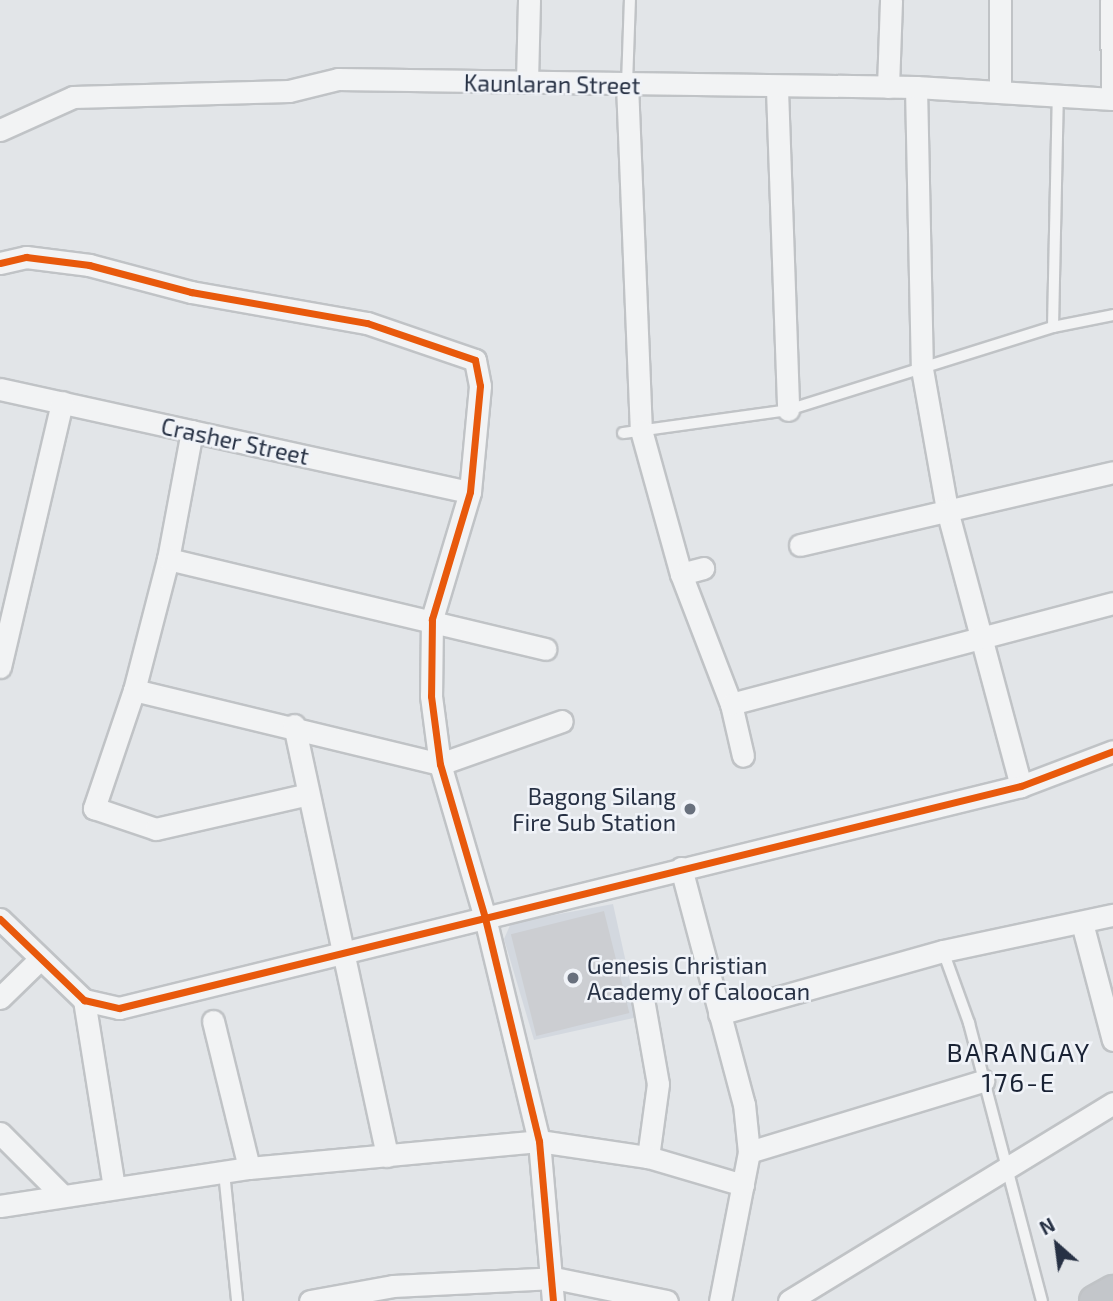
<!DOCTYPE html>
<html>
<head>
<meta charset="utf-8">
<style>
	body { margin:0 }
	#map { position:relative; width:1113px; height:1301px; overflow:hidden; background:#e2e5e8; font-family:"Exo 2",sans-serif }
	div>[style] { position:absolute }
	.built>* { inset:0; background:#d3d8df }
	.building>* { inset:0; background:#ccced2; transform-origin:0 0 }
	.roads { filter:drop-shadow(2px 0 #c0c3c6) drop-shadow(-2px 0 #c0c3c6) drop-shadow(0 2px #c0c3c6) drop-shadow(0 -2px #c0c3c6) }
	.lane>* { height:10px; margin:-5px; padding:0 5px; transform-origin:5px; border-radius:5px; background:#f2f3f4 }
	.street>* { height:21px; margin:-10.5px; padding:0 10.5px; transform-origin:10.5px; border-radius:10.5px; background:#f2f3f4 }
	.secondary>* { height:30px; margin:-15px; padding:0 15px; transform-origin:15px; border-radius:15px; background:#c3c6ca }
	.cycleway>* { height:7px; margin:-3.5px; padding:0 3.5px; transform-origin:3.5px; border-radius:3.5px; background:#e8590c }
	.dots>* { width:19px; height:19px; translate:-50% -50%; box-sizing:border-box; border:4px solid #f0f3f8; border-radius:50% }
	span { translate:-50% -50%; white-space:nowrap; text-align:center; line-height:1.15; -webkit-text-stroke:5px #f0f3f8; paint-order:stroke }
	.street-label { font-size:23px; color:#273144 }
	.poi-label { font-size:23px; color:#273144 }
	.right { translate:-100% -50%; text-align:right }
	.left { translate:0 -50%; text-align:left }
	.quarter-label { font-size:26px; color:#192234; letter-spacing:2px }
	.north { position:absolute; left:1022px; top:1210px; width:70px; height:70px; -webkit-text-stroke:5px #f0f3f8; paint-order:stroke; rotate:332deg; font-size:19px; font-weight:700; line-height:28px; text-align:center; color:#273144 }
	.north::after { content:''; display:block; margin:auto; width:24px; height:32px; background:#273144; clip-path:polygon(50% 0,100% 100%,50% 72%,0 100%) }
</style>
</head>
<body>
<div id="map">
	<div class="built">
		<i style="clip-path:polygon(613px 904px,638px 1017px,534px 1040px,504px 939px,511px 923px)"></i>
	</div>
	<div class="building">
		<i style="left:604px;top:911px;width:105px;height:96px;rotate:76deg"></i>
	</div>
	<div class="roads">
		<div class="lane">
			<i style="left:627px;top:84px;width:84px;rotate:-88deg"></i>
			<i style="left:1053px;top:327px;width:231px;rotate:-88.8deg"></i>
			<i style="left:623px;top:433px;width:167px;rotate:-7.9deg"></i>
			<i style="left:788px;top:410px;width:278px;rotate:-17.4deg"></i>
			<i style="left:1053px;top:327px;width:61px;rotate:-11.3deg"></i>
			<i style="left:943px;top:951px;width:77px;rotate:70.1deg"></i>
			<i style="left:969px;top:1023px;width:287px;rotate:75.3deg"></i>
			<i style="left:224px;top:1172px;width:130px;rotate:84.2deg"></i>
		</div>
		<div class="street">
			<i style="left:1111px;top:0;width:99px;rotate:89.4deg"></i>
			<i style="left:527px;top:82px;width:82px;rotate:-88.6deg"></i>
			<i style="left:627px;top:84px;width:346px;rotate:87.7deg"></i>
			<i style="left:641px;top:430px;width:149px;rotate:74.5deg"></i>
			<i style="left:681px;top:574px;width:139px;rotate:69deg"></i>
			<i style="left:731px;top:704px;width:53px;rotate:77deg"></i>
			<i style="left:888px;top:87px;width:87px;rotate:-88deg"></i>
			<i style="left:916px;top:87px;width:282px;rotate:88.8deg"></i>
			<i style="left:922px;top:369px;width:143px;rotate:79.9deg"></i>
			<i style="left:947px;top:510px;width:286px;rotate:75deg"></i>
			<i style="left:777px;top:89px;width:321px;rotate:88deg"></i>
			<i style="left:1000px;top:92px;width:92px;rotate:-90deg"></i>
			<i style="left:0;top:130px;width:80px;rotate:-24.3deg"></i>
			<i style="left:73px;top:97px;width:216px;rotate:-1.6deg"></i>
			<i style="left:289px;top:91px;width:50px;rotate:-13.8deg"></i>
			<i style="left:338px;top:79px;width:578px;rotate:0.79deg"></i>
			<i style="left:916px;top:87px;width:197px;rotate:3.5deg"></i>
			<i style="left:0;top:263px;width:27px;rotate:-13deg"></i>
			<i style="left:26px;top:257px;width:64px;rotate:7.2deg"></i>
			<i style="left:89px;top:265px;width:106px;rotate:14.8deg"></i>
			<i style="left:191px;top:292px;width:179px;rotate:10deg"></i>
			<i style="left:367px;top:323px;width:114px;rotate:18.9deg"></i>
			<i style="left:475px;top:360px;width:26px;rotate:79deg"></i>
			<i style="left:480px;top:386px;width:106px;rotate:95.4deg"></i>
			<i style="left:470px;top:492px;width:133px;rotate:106.7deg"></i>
			<i style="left:432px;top:619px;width:77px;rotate:90.7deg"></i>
			<i style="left:431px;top:696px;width:69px;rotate:82.5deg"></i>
			<i style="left:440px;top:764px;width:160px;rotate:73.7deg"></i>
			<i style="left:485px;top:918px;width:229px;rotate:76.4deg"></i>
			<i style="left:539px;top:1141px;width:161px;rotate:85deg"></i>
			<i style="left:0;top:389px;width:481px;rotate:12.4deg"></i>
			<i style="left:192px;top:431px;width:130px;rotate:100.6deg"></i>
			<i style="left:168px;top:559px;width:135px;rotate:104.5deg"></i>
			<i style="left:134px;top:690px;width:125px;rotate:108.7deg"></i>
			<i style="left:94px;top:808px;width:65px;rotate:18.7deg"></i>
			<i style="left:156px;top:829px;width:153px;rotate:-12.9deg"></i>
			<i style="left:800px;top:545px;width:321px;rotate:-13.1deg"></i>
			<i style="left:168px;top:559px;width:388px;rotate:13.4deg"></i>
			<i style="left:681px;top:574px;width:23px;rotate:-15deg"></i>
			<i style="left:0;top:667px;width:272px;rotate:-76.8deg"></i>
			<i style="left:134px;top:690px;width:315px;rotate:13.6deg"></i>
			<i style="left:440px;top:764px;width:129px;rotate:-19.4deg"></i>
			<i style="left:731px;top:704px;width:395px;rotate:-14.8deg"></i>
			<i style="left:294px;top:725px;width:441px;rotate:77.8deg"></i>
			<i style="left:681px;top:868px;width:244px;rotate:75.1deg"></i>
			<i style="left:744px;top:1104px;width:48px;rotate:84.1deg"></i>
			<i style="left:749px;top:1152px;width:152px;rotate:101deg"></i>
			<i style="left:0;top:919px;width:117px;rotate:44deg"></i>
			<i style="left:84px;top:1000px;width:36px;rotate:13deg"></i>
			<i style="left:119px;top:1008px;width:929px;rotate:-13.83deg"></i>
			<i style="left:1021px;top:786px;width:98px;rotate:-20.8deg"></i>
			<i style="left:1082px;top:923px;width:121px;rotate:75.2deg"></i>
			<i style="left:0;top:998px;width:56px;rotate:-44.3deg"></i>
			<i style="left:643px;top:999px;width:86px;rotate:80deg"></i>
			<i style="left:658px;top:1084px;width:74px;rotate:97.8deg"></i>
			<i style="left:84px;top:1000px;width:189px;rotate:80.9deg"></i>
			<i style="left:719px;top:1014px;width:233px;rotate:-15.7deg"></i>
			<i style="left:943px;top:951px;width:174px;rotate:-12deg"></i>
			<i style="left:213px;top:1021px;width:151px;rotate:76.2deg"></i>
			<i style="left:0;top:1133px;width:86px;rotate:45deg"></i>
			<i style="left:749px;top:1152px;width:245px;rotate:-16.9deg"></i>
			<i style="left:0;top:1206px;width:252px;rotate:-8.7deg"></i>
			<i style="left:249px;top:1168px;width:291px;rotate:-5.3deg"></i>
			<i style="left:539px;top:1141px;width:110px;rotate:8.4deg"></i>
			<i style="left:648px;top:1157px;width:99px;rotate:16.4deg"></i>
			<i style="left:310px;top:1301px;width:84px;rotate:-10.2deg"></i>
			<i style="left:393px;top:1286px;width:161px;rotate:-2.8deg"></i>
			<i style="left:554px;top:1278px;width:115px;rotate:11.5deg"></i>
			<i style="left:789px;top:1301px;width:380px;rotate:-31.4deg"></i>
		</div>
		<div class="secondary">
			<i style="left:1095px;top:1301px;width:21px;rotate:-29deg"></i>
		</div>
	</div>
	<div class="cycleway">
		<i style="left:0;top:263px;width:27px;rotate:-13deg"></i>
		<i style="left:26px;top:257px;width:64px;rotate:7.2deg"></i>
		<i style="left:89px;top:265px;width:106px;rotate:14.8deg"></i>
		<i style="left:191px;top:292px;width:179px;rotate:10deg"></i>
		<i style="left:367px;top:323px;width:114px;rotate:18.9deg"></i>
		<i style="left:475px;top:360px;width:26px;rotate:79deg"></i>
		<i style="left:480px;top:386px;width:106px;rotate:95.4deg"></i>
		<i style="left:470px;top:492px;width:133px;rotate:106.7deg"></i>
		<i style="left:432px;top:619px;width:77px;rotate:90.7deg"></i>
		<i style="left:431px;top:696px;width:69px;rotate:82.5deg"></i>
		<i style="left:440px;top:764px;width:160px;rotate:73.7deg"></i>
		<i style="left:485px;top:918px;width:229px;rotate:76.4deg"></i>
		<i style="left:539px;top:1141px;width:161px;rotate:85deg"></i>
		<i style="left:0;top:919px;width:117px;rotate:44deg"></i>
		<i style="left:84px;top:1000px;width:36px;rotate:13deg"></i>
		<i style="left:119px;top:1008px;width:929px;rotate:-13.83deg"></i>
		<i style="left:1021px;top:786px;width:98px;rotate:-20.8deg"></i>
	</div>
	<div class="dots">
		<i style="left:690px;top:809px;background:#68707d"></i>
		<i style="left:573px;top:978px;background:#68707d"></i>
	</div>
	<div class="street-label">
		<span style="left:552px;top:84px;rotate:1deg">Kaunlaran Street</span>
		<span style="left:235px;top:441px;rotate:12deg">Crasher Street</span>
	</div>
	<div class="poi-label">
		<span class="right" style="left:676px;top:809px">Bagong Silang<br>Fire Sub Station</span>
		<span class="left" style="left:587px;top:978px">Genesis Christian<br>Academy of Caloocan</span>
	</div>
	<div class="quarter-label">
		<span style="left:1019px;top:1067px">BARANGAY<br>176-E</span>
	</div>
	<div class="north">N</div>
</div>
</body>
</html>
